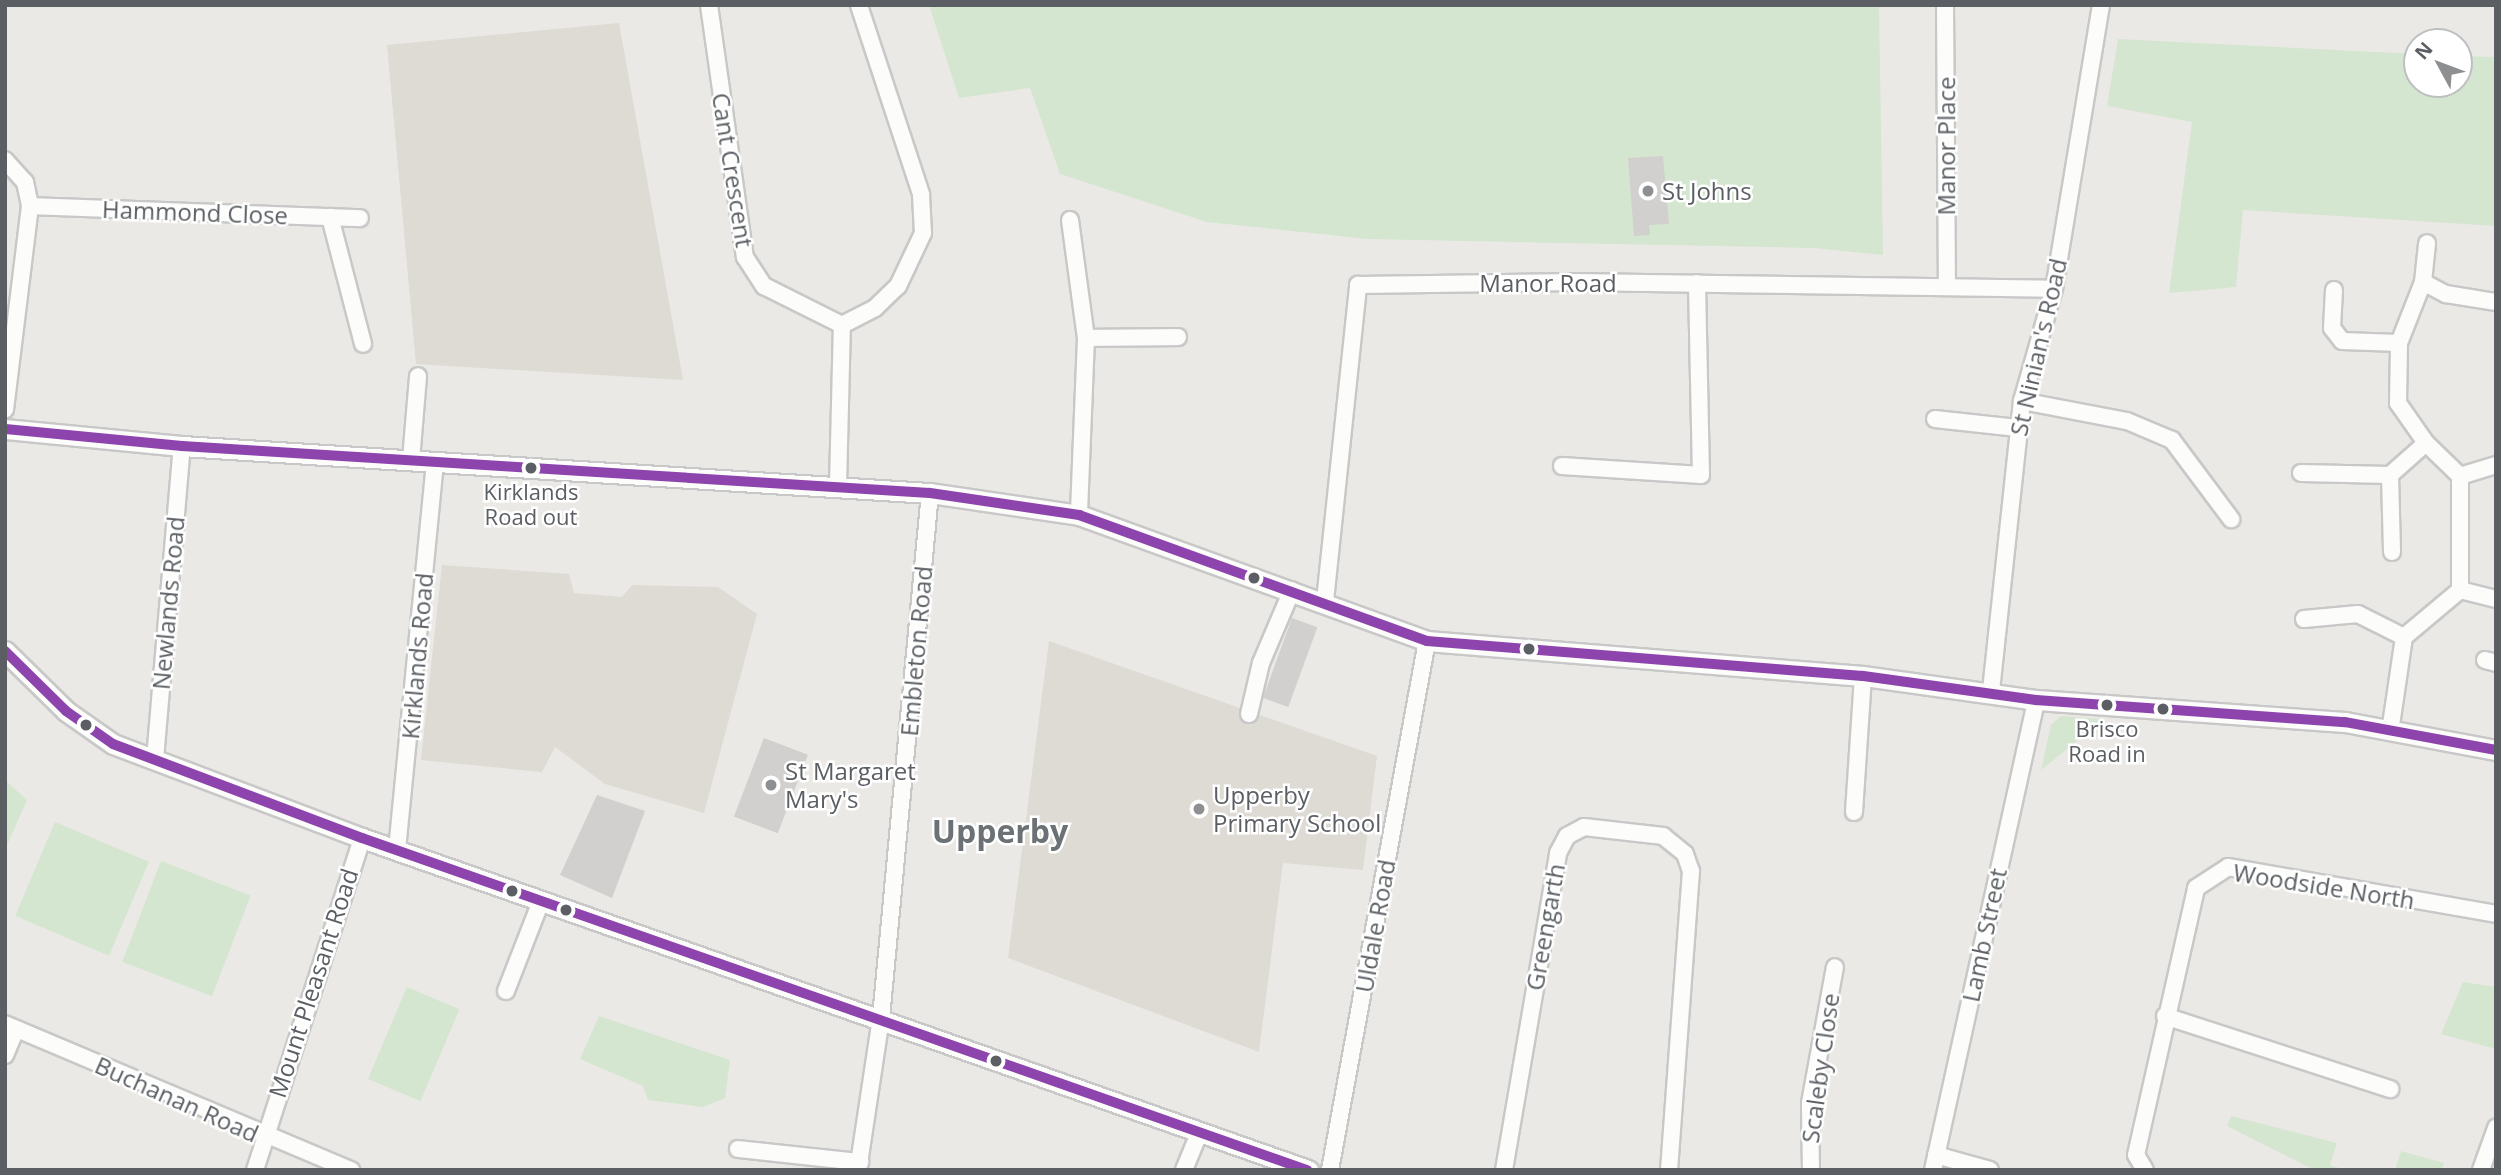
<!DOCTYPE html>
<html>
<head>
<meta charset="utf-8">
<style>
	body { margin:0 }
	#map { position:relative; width:2501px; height:1175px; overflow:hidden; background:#ebe9e5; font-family:"Open Sans",sans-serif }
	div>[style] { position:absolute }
	.education>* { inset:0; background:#dedbd5 }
	.green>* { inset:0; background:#d4e6d0; transform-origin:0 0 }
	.building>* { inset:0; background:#d1d0ce; transform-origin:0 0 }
	.roads { filter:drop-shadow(2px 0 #c7c8c7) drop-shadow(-2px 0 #c7c8c7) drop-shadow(0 2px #c7c8c7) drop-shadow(0 -2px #c7c8c7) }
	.minor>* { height:16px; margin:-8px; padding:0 8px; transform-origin:8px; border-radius:8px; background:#fcfcfb }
	.tertiary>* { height:19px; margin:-9.5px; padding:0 9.5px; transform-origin:9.5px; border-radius:9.5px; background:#fcfcfb }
	.bus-1>* { height:10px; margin:-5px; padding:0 5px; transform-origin:5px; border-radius:5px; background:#8e44ad }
	.dots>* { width:19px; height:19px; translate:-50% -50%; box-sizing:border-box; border:4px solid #fff; border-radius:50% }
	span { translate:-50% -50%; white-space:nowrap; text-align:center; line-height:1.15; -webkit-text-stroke:5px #fff; paint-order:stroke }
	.bus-label { font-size:22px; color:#5b5f63 }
	.street-label { font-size:24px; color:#5b5f63 }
	.poi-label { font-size:24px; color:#5b5f63 }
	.left { translate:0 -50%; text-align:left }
	.district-label { font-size:32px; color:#6c7175; font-weight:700 }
	.frame { position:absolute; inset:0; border:7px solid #5b5f63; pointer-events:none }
	.north { position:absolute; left:2403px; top:28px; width:70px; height:70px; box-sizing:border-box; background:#fff; border:2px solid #bdbfc1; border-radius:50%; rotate:311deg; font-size:19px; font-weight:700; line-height:28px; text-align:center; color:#5b5f63 }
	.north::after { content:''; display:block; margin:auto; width:24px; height:32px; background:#8d8f90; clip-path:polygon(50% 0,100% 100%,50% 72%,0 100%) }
</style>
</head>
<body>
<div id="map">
	<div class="education">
		<i style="clip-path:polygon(619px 23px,683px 380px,416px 364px,387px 45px)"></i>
		<i style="clip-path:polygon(442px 565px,569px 574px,574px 593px,622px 597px,632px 585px,718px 587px,757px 614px,704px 813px,605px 784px,555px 747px,542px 772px,421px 760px)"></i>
		<i style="clip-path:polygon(1049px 641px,1377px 756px,1363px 870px,1283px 863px,1259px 1052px,1008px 958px)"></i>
	</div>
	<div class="green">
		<i style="clip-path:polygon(929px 5px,1879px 5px,1883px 255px,1813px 248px,1368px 239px,1207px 222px,1060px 174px,1030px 88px,959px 98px)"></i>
		<i style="clip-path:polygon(2118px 39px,2417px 54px,2417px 84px,2459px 84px,2459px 56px,2496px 57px,2496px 226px,2243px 210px,2236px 287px,2169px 293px,2192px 122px,2107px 106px)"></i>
		<i style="clip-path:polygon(2061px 716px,2104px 719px,2041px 770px,2051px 725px)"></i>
		<i style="clip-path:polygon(5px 780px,27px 800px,5px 850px)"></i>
		<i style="left:55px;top:822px;width:102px;height:102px;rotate:23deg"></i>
		<i style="left:161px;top:861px;width:96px;height:108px;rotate:21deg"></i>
		<i style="clip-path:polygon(2463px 982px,2496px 987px,2496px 1049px,2441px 1034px)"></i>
		<i style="left:407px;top:987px;width:57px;height:100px;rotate:23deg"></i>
		<i style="clip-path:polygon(599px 1016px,730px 1060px,725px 1098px,703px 1107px,648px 1100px,643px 1086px,580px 1059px)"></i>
		<i style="clip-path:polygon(2231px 1116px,2337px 1143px,2330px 1165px,2345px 1170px,2314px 1170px,2227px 1126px)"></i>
		<i style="clip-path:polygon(2401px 1151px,2444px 1163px,2442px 1170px,2395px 1170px)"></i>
	</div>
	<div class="building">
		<i style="clip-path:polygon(1663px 156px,1669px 224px,1649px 225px,1650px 235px,1634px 236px,1628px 158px)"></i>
		<i style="left:1292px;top:618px;width:27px;height:85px;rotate:20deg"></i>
		<i style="left:764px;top:738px;width:47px;height:84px;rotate:21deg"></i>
		<i style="clip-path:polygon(597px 795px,645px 811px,612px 898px,560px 875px)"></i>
	</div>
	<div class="roads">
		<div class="minor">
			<i style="left:709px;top:5px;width:255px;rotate:81.9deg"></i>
			<i style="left:745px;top:257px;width:35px;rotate:57deg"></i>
			<i style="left:764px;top:286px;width:87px;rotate:26.6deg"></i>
			<i style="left:1945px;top:5px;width:281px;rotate:89.6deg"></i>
			<i style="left:5px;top:160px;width:30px;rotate:48deg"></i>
			<i style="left:25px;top:182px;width:25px;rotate:78deg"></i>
			<i style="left:30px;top:206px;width:205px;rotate:97deg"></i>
			<i style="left:30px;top:206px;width:330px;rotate:2.1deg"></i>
			<i style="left:330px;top:217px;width:131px;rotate:75.4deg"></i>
			<i style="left:1070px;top:220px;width:119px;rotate:82.3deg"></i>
			<i style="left:1086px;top:338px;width:177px;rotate:92.3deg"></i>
			<i style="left:2423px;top:282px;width:26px;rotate:28deg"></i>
			<i style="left:2446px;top:294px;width:51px;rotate:9.1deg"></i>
			<i style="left:2334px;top:290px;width:38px;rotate:93deg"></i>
			<i style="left:2332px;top:328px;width:16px;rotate:52deg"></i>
			<i style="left:2342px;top:341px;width:57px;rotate:2deg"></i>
			<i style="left:842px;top:325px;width:37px;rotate:-27deg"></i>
			<i style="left:875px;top:308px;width:32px;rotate:-44deg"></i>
			<i style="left:898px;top:286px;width:59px;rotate:-64.7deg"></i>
			<i style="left:923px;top:233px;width:39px;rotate:-93deg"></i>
			<i style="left:921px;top:194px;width:199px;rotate:-108.2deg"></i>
			<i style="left:1086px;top:338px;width:92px;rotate:-0.6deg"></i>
			<i style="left:2022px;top:401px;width:107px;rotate:10.8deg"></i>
			<i style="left:2127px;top:421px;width:49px;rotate:22.9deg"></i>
			<i style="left:2172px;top:440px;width:99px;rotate:53.2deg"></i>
			<i style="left:1935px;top:419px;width:83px;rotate:6.2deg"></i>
			<i style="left:411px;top:460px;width:84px;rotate:-85.2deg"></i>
			<i style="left:1562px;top:466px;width:139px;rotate:3.7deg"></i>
			<i style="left:1701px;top:475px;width:192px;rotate:-91.2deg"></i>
			<i style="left:2301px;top:473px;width:89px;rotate:1.3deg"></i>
			<i style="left:2390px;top:475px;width:48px;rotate:-41.6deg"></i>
			<i style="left:2390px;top:475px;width:77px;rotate:88.5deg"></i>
			<i style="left:2460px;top:476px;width:38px;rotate:-17deg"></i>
			<i style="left:838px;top:486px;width:161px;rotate:-88.6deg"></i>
			<i style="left:2460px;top:590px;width:37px;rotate:14deg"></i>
			<i style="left:1325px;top:601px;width:318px;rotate:-84deg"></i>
			<i style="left:1358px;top:285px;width:217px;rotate:-0.8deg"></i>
			<i style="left:1575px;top:282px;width:479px;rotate:0.8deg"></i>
			<i style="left:2304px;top:619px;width:54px;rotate:-5.3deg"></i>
			<i style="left:2358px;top:614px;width:51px;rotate:26.6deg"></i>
			<i style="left:2485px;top:660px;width:11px;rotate:15deg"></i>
			<i style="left:1991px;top:691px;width:292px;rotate:-83.9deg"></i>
			<i style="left:2022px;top:401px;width:116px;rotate:-74.1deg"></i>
			<i style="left:2054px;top:289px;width:288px;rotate:-80.6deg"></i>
			<i style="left:1249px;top:714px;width:52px;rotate:-76.8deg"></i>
			<i style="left:1261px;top:663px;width:79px;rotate:-67deg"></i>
			<i style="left:2390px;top:732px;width:96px;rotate:-81.6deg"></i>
			<i style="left:2404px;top:637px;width:73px;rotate:-40deg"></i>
			<i style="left:2460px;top:590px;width:114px;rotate:-90deg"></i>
			<i style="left:2460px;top:476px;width:47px;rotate:-135.9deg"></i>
			<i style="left:2426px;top:443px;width:49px;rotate:-125deg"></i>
			<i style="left:2398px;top:403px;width:60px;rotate:-89deg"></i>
			<i style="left:2399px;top:343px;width:66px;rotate:-68.5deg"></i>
			<i style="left:2423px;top:282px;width:39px;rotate:-84deg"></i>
			<i style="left:155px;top:759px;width:314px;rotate:-85.1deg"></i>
			<i style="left:1854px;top:812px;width:136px;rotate:-86.2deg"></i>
			<i style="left:397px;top:850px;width:391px;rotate:-84.4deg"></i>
			<i style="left:506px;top:991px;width:97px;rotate:-68.7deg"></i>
			<i style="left:2165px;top:1016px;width:237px;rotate:18deg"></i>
			<i style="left:5px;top:1024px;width:376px;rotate:22.9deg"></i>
			<i style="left:5px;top:1055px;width:28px;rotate:-67deg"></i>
			<i style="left:738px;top:1149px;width:123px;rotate:6.1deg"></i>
			<i style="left:1936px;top:1155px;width:56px;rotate:15.5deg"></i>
			<i style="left:255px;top:1170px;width:349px;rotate:-72.1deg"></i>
			<i style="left:858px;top:1170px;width:154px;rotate:-81.4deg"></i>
			<i style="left:881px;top:1018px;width:527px;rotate:-84.67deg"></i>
			<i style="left:1184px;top:1170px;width:42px;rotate:-67.7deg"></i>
			<i style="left:1330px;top:1170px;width:538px;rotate:-79.61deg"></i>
			<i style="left:1504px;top:1170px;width:322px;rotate:-80.3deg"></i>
			<i style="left:1558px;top:853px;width:19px;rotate:-62deg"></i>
			<i style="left:1567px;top:836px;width:19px;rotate:-28deg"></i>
			<i style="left:1584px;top:827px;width:80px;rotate:6.5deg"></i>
			<i style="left:1663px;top:836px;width:28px;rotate:39deg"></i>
			<i style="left:1685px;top:854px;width:18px;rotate:71deg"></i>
			<i style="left:1691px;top:871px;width:300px;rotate:94.2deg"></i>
			<i style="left:1811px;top:1170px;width:67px;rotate:-90.9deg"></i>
			<i style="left:1810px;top:1103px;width:138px;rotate:-79.6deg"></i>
			<i style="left:1933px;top:1170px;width:481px;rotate:-77.6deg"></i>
			<i style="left:2145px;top:1170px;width:17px;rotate:-121deg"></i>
			<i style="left:2136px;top:1155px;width:274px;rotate:-77.3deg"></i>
			<i style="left:2196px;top:888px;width:38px;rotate:-33deg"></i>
			<i style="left:2228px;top:867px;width:272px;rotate:9.9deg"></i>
			<i style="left:2481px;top:1170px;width:45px;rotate:-70.3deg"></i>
		</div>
		<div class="tertiary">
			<i style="left:5px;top:429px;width:178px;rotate:5.5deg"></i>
			<i style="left:182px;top:446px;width:749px;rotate:3.6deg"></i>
			<i style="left:930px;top:493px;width:151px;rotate:8.4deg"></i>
			<i style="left:1079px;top:515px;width:370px;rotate:19.9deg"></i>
			<i style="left:1427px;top:641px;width:437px;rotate:4.6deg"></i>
			<i style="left:1863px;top:676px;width:175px;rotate:7.9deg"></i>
			<i style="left:2036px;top:700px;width:310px;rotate:4.1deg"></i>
			<i style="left:2345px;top:722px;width:154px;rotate:10.5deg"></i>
			<i style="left:5px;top:651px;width:86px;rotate:44.5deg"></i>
			<i style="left:66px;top:711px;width:57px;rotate:35.1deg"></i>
			<i style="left:113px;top:744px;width:266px;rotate:20.7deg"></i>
			<i style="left:362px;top:838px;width:1003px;rotate:19.34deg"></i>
		</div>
	</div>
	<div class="bus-1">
		<i style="left:5px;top:429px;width:178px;rotate:5.5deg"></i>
		<i style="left:182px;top:446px;width:749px;rotate:3.6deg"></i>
		<i style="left:930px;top:493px;width:151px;rotate:8.4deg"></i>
		<i style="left:1079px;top:515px;width:370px;rotate:19.9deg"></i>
		<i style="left:1427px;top:641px;width:437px;rotate:4.6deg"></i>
		<i style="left:1863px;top:676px;width:175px;rotate:7.9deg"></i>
		<i style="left:2036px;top:700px;width:310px;rotate:4.1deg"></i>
		<i style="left:2345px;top:722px;width:154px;rotate:10.5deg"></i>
		<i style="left:5px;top:651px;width:86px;rotate:44.5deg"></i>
		<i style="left:66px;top:711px;width:57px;rotate:35.1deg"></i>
		<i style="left:113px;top:744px;width:266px;rotate:20.7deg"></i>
		<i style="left:362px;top:838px;width:1002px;rotate:19.36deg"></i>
	</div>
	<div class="dots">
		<i style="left:1648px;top:191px;background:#8d8f90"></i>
		<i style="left:531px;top:468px;background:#5b5f63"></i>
		<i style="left:1254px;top:578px;background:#5b5f63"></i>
		<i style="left:1529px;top:649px;background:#5b5f63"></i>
		<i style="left:2107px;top:705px;background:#5b5f63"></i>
		<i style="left:2163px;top:709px;background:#5b5f63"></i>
		<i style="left:86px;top:725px;background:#5b5f63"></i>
		<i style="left:771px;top:785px;background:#8d8f90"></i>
		<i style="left:1199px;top:809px;background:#8d8f90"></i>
		<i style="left:512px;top:891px;background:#5b5f63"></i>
		<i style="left:566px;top:910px;background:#5b5f63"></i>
		<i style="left:996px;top:1061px;background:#5b5f63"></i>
	</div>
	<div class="bus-label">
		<span style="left:531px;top:504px">Kirklands<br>Road out</span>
		<span style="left:2107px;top:741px">Brisco<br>Road in</span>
	</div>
	<div class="street-label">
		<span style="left:1946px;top:146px;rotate:-90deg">Manor Place</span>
		<span style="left:733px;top:170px;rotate:81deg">Cant Crescent</span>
		<span style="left:195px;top:212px;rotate:2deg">Hammond Close</span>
		<span style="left:1548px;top:283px">Manor Road</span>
		<span style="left:2038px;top:347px;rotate:-77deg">St Ninian's Road</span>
		<span style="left:168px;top:603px;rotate:-85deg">Newlands Road</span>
		<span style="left:916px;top:651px;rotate:-85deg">Embleton Road</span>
		<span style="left:417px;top:656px;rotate:-85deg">Kirklands Road</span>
		<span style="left:2324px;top:886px;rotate:9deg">Woodside North</span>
		<span style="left:1375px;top:926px;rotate:-80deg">Uldale Road</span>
		<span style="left:1545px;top:927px;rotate:-80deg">Greengarth</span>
		<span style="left:1984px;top:935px;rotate:-78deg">Lamb Street</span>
		<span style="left:313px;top:983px;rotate:-72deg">Mount Pleasant Road</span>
		<span style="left:1820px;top:1068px;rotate:-82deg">Scaleby Close</span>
		<span style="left:177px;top:1099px;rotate:24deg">Buchanan Road</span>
	</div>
	<div class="poi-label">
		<span class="left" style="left:1662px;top:191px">St Johns</span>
		<span class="left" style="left:785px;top:785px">St Margaret<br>Mary's</span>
		<span class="left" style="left:1213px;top:809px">Upperby<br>Primary School</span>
	</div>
	<div class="district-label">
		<span style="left:1000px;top:831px">Upperby</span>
	</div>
	<div class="frame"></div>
	<div class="north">N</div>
</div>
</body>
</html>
